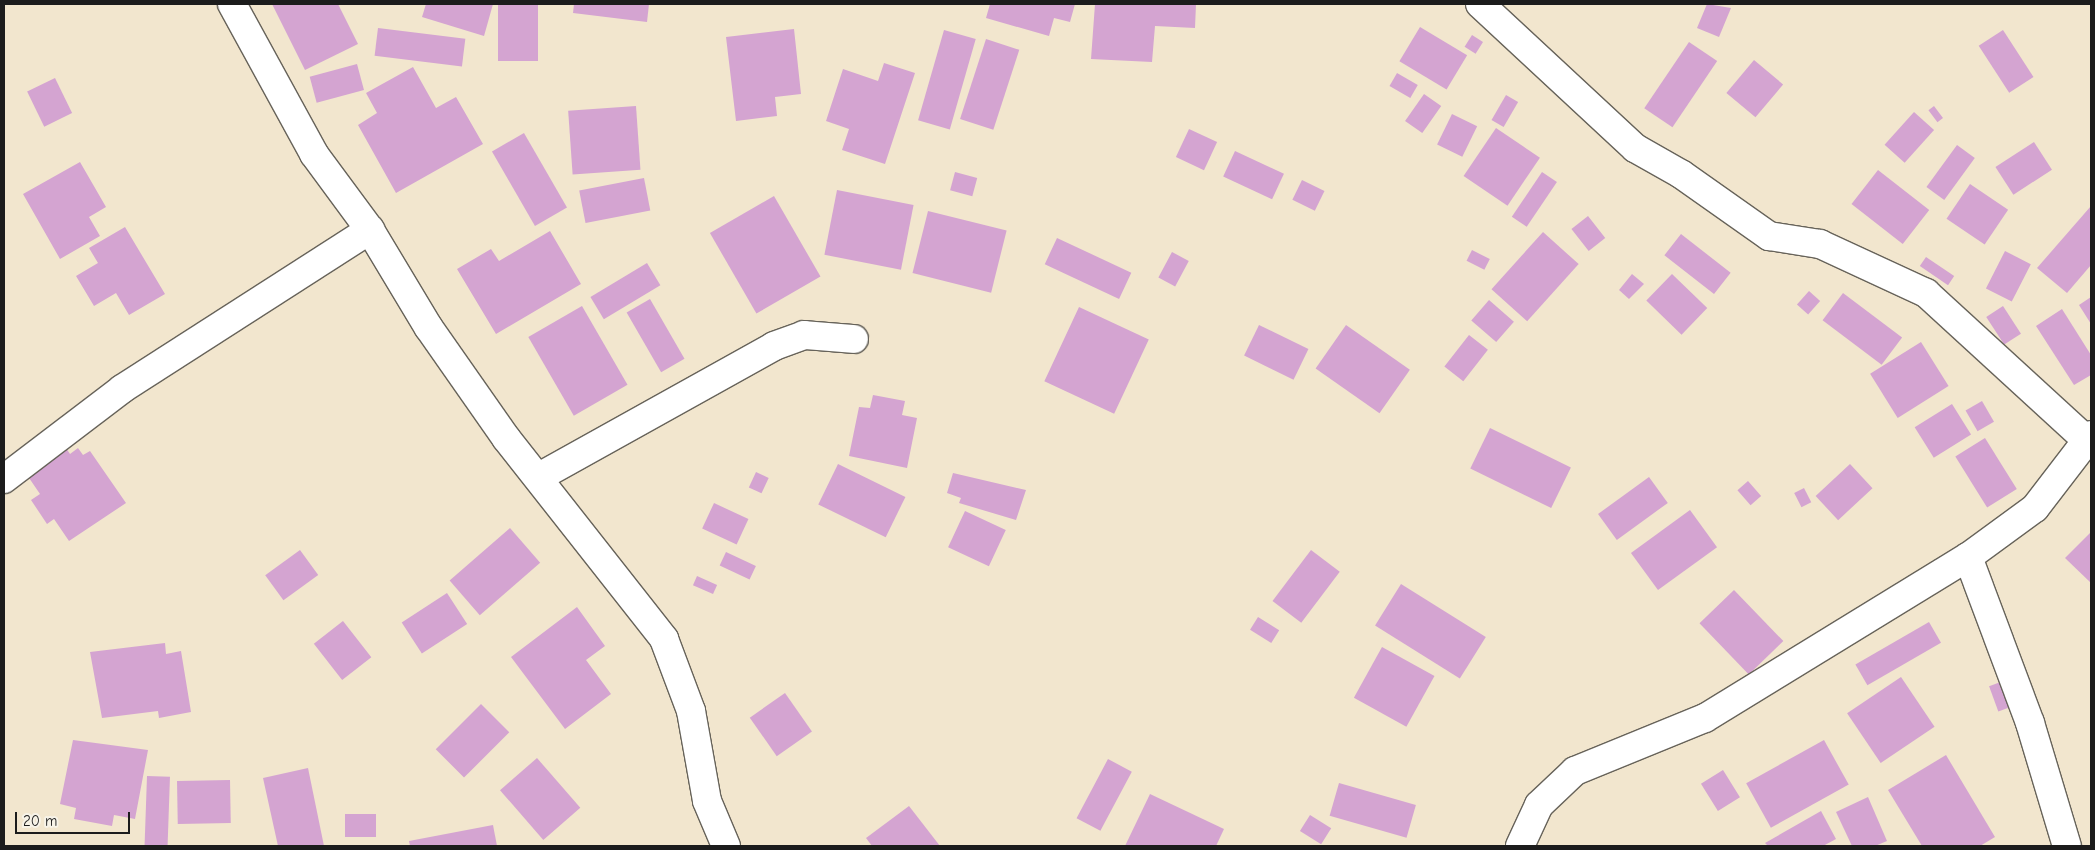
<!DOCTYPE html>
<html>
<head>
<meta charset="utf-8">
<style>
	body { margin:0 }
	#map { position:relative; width:2095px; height:850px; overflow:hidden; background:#f2e6ce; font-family:"Comic Neue",sans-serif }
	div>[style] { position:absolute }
	.building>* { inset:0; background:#d4a4d1; transform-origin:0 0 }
	.roads { filter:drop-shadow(1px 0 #67635a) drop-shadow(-1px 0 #67635a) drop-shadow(0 1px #67635a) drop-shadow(0 -1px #67635a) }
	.street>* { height:28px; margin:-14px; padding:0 14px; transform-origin:14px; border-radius:14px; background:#fff }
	span { translate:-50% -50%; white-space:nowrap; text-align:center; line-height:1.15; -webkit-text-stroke:4.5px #f7f3e8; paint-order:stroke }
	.frame { position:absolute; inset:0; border:5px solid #1c1c1c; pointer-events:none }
	.scale { position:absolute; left:15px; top:812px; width:115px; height:22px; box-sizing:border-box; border:2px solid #1c1c1c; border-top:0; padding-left:6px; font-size:15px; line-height:18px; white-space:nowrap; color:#1c1c1c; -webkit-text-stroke:4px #f7f3e8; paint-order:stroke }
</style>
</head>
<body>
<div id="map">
	<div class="building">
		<i style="clip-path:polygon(272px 4px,338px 4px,358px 44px,305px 70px)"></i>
		<i style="clip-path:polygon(426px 4px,493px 4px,484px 36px,422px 17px)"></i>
		<i style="left:498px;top:4px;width:40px;height:57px"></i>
		<i style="clip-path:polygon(574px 4px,649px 4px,647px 22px,573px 13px)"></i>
		<i style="clip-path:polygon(990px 4px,1075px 4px,1070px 22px,1054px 18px,1049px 36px,986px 18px)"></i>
		<i style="clip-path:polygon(1095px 4px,1196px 4px,1195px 28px,1155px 26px,1152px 62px,1091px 59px)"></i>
		<i style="clip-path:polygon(1707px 4px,1731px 8px,1719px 37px,1697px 28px)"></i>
		<i style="left:1420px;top:27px;width:55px;height:40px;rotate:31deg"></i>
		<i style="left:378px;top:28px;width:88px;height:28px;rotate:7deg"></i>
		<i style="clip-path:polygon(794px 29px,801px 94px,775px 97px,777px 116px,736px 121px,726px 37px)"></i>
		<i style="left:944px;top:30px;width:33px;height:94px;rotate:16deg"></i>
		<i style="left:2003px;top:30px;width:56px;height:29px;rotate:57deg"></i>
		<i style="left:1472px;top:35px;width:13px;height:14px;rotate:32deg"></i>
		<i style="left:986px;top:39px;width:35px;height:84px;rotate:18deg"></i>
		<i style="left:1689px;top:42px;width:34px;height:80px;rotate:34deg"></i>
		<i style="left:1754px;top:60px;width:38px;height:43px;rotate:40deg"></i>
		<i style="clip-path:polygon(884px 63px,915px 73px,885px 164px,842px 150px,849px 129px,826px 121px,843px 69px,878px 81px)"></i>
		<i style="left:357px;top:64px;width:27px;height:49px;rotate:75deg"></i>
		<i style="clip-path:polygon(413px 67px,436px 108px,456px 97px,483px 144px,396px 193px,358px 125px,377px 113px,366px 93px)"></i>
		<i style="left:1397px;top:73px;width:24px;height:15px;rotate:30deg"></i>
		<i style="left:55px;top:78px;width:39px;height:31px;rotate:64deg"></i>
		<i style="left:1424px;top:94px;width:21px;height:33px;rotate:35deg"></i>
		<i style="left:1506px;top:95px;width:14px;height:29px;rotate:30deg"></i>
		<i style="left:636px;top:106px;width:64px;height:68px;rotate:86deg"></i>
		<i style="left:1934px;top:106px;width:15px;height:7px;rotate:53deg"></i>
		<i style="left:1914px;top:112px;width:27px;height:44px;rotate:42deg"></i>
		<i style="left:1452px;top:114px;width:28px;height:34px;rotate:26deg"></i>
		<i style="left:1496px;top:128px;width:53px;height:58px;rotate:34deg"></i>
		<i style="left:1189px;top:129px;width:31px;height:31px;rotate:25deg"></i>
		<i style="left:524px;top:133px;width:86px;height:37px;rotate:60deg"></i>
		<i style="left:2034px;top:142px;width:33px;height:46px;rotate:57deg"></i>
		<i style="left:1957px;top:145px;width:22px;height:52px;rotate:36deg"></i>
		<i style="left:1235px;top:151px;width:54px;height:28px;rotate:25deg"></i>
		<i style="clip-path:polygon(80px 162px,106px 207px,89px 217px,100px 236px,60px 259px,23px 194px)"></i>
		<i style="left:1878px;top:170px;width:65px;height:43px;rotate:38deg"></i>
		<i style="left:955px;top:172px;width:23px;height:19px;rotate:15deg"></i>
		<i style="left:1542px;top:172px;width:18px;height:54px;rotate:34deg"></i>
		<i style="left:644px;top:178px;width:33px;height:66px;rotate:79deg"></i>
		<i style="left:1302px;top:180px;width:25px;height:22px;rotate:26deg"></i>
		<i style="left:1970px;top:184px;width:46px;height:42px;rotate:34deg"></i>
		<i style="left:837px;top:190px;width:78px;height:66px;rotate:11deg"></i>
		<i style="left:774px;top:196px;width:93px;height:74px;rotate:60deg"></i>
		<i style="clip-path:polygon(2091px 206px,2091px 265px,2067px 293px,2037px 268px)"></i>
		<i style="left:928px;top:211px;width:81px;height:64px;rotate:14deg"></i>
		<i style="left:1588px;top:216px;width:28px;height:21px;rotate:52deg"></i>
		<i style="clip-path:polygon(125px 227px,165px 294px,129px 315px,116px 293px,94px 306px,76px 276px,98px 263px,89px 248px)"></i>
		<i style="clip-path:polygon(550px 231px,581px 284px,496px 334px,457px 269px,491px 249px,499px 261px)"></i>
		<i style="left:1543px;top:232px;width:48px;height:77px;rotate:42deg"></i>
		<i style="left:1681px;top:234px;width:63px;height:27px;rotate:38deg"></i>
		<i style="left:1057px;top:238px;width:82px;height:29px;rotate:25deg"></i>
		<i style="left:1472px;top:250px;width:20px;height:12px;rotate:27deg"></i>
		<i style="left:2005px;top:251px;width:29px;height:42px;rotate:27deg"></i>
		<i style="left:1172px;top:252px;width:19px;height:29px;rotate:28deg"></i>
		<i style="left:1926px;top:257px;width:34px;height:11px;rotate:34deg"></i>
		<i style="left:647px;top:263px;width:26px;height:66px;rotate:59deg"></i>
		<i style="clip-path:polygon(1632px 274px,1644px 284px,1629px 299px,1619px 290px)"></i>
		<i style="left:1672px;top:274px;width:49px;height:37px;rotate:44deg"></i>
		<i style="left:1809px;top:291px;width:15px;height:18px;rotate:42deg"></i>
		<i style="left:1843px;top:293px;width:74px;height:34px;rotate:37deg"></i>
		<i style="clip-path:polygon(2091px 297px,2091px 324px,2079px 305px)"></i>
		<i style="left:650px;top:299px;width:69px;height:27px;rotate:60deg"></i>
		<i style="left:1489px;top:300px;width:33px;height:27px;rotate:41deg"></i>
		<i style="left:582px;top:306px;width:91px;height:62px;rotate:60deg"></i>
		<i style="left:2003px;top:306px;width:33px;height:20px;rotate:57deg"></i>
		<i style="left:1079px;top:307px;width:77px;height:82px;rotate:25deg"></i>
		<i style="clip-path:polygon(2062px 309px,2091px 355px,2091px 375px,2074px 385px,2036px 326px)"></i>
		<i style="left:1259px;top:325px;width:55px;height:34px;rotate:26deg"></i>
		<i style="left:1346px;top:325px;width:78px;height:53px;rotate:35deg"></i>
		<i style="left:1469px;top:335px;width:24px;height:40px;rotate:38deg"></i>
		<i style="left:1921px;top:342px;width:52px;height:60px;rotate:58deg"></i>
		<i style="clip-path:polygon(873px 395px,905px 401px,902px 415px,917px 418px,907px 468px,849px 456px,859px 407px,870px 408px)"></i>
		<i style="left:1982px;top:401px;width:24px;height:19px;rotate:60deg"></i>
		<i style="left:1952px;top:404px;width:36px;height:44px;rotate:58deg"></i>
		<i style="left:1490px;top:428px;width:90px;height:45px;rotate:26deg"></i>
		<i style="left:1985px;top:438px;width:60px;height:35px;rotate:58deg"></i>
		<i style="clip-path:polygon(66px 448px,70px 454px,78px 448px,83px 455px,90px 451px,126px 503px,69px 541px,54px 519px,47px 524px,31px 500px,40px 494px,27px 475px)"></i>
		<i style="left:838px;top:464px;width:75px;height:45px;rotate:26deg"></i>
		<i style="left:1850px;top:464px;width:33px;height:47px;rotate:47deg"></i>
		<i style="left:756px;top:472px;width:14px;height:17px;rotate:25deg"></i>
		<i style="clip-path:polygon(953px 473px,1026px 490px,1016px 520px,959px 503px,961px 498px,947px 493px)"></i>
		<i style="left:1649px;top:477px;width:32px;height:63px;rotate:54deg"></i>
		<i style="left:1748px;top:481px;width:20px;height:14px;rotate:49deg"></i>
		<i style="left:1804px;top:488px;width:16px;height:11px;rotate:63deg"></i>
		<i style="left:714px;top:503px;width:38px;height:28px;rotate:25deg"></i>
		<i style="left:1690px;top:510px;width:46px;height:73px;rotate:54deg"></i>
		<i style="left:965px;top:511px;width:45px;height:40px;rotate:25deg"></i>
		<i style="left:510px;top:528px;width:46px;height:80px;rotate:49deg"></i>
		<i style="clip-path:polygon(2091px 532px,2091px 583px,2065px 558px)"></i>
		<i style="left:300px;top:550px;width:31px;height:43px;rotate:54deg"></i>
		<i style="left:1311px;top:550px;width:36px;height:64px;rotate:37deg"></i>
		<i style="left:726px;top:552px;width:33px;height:15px;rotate:25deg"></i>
		<i style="left:697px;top:576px;width:22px;height:10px;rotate:24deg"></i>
		<i style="left:1401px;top:584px;width:100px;height:49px;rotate:32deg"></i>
		<i style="left:1734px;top:590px;width:71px;height:48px;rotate:46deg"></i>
		<i style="left:447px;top:593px;width:37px;height:54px;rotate:57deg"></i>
		<i style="clip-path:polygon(577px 607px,605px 646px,586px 660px,611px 694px,565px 729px,511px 657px)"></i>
		<i style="left:1258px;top:617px;width:25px;height:15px;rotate:32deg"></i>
		<i style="left:343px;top:621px;width:46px;height:37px;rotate:52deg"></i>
		<i style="left:1929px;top:622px;width:24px;height:85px;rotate:60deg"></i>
		<i style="clip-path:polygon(165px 643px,166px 654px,181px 651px,191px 712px,159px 718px,158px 711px,102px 718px,90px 652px)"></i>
		<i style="left:1382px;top:647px;width:60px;height:58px;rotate:29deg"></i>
		<i style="left:1901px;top:677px;width:60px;height:65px;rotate:56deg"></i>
		<i style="left:2006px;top:680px;width:27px;height:18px;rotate:70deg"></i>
		<i style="left:785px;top:693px;width:47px;height:43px;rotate:55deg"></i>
		<i style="left:481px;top:704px;width:40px;height:64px;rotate:45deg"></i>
		<i style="clip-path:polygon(73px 740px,148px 750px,135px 819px,114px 815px,112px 826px,74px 819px,76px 808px,60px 804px)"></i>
		<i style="left:1824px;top:740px;width:51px;height:89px;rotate:61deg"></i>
		<i style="clip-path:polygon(1946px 755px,1995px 837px,1980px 846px,1922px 846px,1888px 790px)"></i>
		<i style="left:537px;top:758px;width:66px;height:49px;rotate:49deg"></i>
		<i style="left:1108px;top:759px;width:27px;height:67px;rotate:28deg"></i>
		<i style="clip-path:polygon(308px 768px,324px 846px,278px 846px,263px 778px)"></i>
		<i style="left:1723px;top:770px;width:32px;height:26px;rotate:58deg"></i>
		<i style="left:147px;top:776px;width:23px;height:70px;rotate:2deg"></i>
		<i style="left:230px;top:780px;width:43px;height:53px;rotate:89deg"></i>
		<i style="left:1339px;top:783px;width:80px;height:34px;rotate:16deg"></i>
		<i style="clip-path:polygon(1150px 794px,1224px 829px,1216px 846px,1125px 846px)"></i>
		<i style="clip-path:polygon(1868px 797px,1887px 841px,1875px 846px,1852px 846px,1836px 812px)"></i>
		<i style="clip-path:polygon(909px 806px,940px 846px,872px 846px,866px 838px)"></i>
		<i style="clip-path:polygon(1821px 811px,1836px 839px,1823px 846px,1768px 846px,1765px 843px)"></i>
		<i style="left:345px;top:814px;width:31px;height:23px"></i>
		<i style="left:1310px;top:815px;width:25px;height:19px;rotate:32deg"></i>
		<i style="clip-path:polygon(493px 825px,497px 846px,410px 846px,409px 841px)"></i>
	</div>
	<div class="roads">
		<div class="street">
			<i style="left:232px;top:4px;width:171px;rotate:61.3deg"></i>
			<i style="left:314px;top:154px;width:94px;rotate:53.6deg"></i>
			<i style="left:370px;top:230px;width:114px;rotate:59deg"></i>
			<i style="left:429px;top:328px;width:134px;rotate:55deg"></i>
			<i style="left:506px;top:438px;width:256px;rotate:51.8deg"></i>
			<i style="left:664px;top:639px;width:77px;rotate:69.4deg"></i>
			<i style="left:691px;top:711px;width:91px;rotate:79.9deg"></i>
			<i style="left:707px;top:801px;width:49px;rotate:67.1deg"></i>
			<i style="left:1480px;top:4px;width:212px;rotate:42.9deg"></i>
			<i style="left:1635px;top:148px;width:53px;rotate:29.5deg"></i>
			<i style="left:1681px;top:174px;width:108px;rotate:35.2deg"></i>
			<i style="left:1769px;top:236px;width:52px;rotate:8.9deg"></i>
			<i style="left:1820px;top:244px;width:117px;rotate:24.8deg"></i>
			<i style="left:1926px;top:293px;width:224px;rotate:42.5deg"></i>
			<i style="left:539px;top:477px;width:269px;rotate:-29.1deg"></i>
			<i style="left:774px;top:346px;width:32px;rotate:-20deg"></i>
			<i style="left:804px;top:335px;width:50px;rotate:4.6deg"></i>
			<i style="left:4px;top:479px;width:148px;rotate:-37.3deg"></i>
			<i style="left:122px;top:389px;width:295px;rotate:-32.7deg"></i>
			<i style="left:1968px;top:557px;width:177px;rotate:69.5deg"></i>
			<i style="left:2030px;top:723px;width:128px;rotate:73.3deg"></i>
			<i style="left:1520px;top:846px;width:45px;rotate:-65.1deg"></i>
			<i style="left:1539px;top:805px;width:50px;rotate:-43.4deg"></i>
			<i style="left:1575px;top:771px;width:140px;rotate:-22.2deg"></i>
			<i style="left:1705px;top:718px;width:308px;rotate:-31.5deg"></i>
			<i style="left:1968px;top:557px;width:83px;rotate:-36.2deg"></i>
			<i style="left:2035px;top:508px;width:92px;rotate:-52.5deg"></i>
		</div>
	</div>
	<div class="frame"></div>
	<div class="scale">20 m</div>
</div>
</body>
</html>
